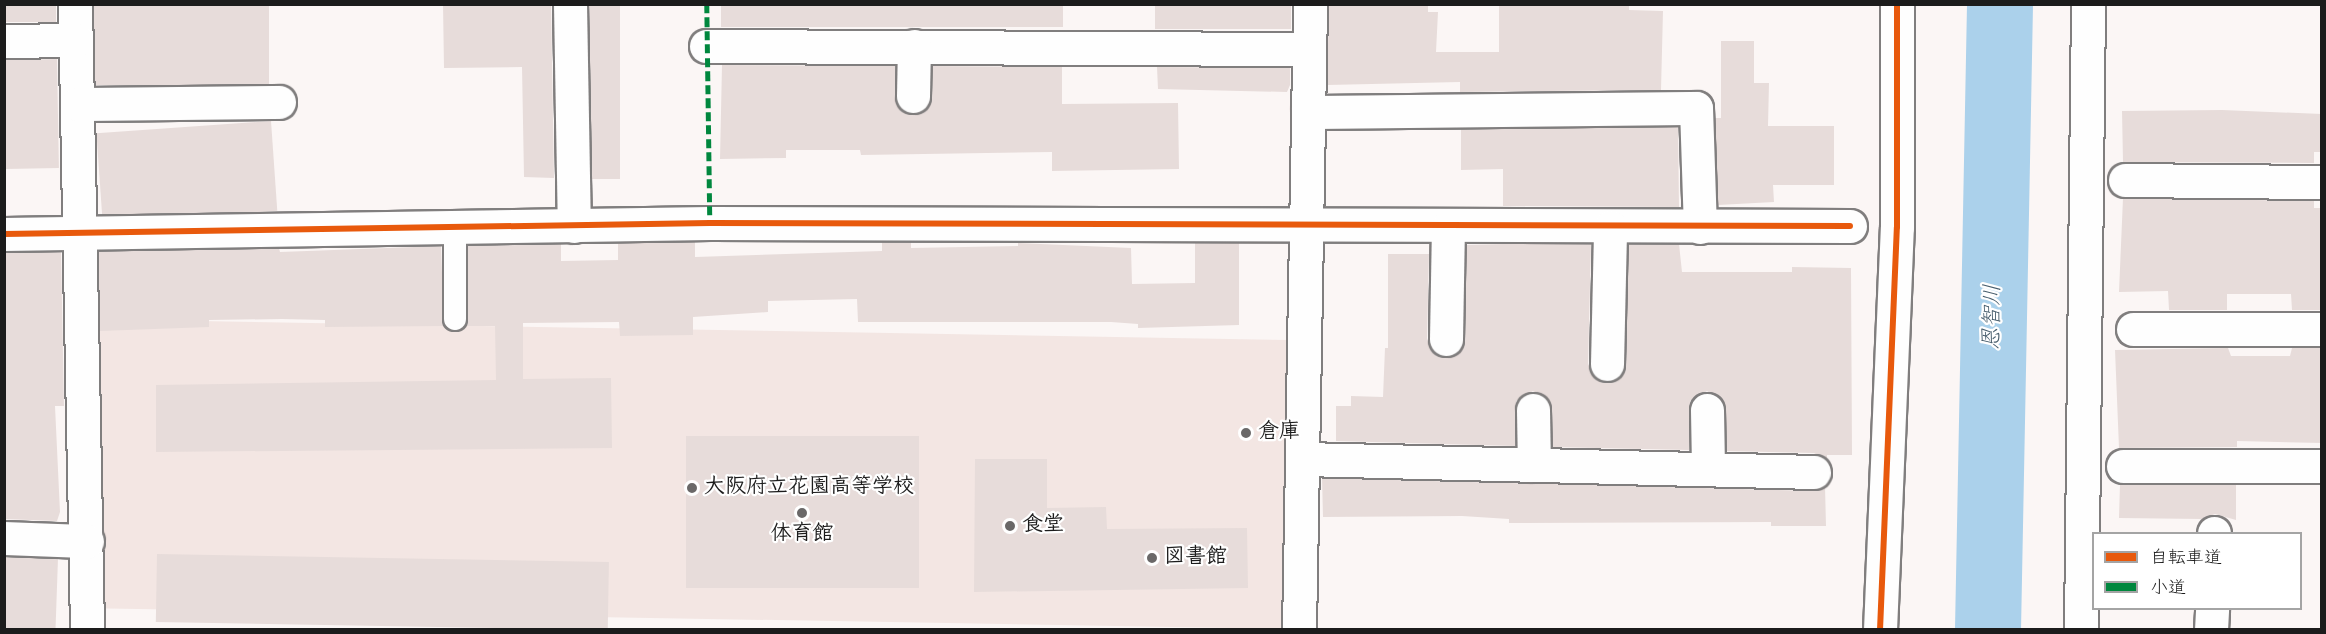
<!DOCTYPE html>
<html>
<head>
<meta charset="utf-8">
<style>
	body { margin:0 }
	#map { position:relative; width:2326px; height:634px; overflow:hidden; background:#fbf6f5; font-family:Dekko,"Klee One",sans-serif }
	div>[style] { position:absolute }
	.built>* { inset:0; background:#f3e6e3; transform-origin:0 0 }
	.river>* { height:66px; margin:-33px; padding:0 33px; transform-origin:33px; border-radius:33px; background:#abd1eb }
	.building>* { inset:0; background:#e7dcda; transform-origin:0 0 }
	.roads { filter:drop-shadow(2px 0 #807e7e) drop-shadow(-2px 0 #807e7e) drop-shadow(0 2px #807e7e) drop-shadow(0 -2px #807e7e) }
	.lane>* { height:22px; margin:-11px; padding:0 11px; transform-origin:11px; border-radius:11px; background:#fefefe }
	.street>* { height:33px; margin:-16.5px; padding:0 16.5px; transform-origin:16.5px; border-radius:16.5px; background:#fefefe }
	.quiet>* { height:4.5px; margin-top:-2.25px; transform-origin:0; background:repeating-linear-gradient(90deg,#00873e 0 9px,transparent 0 13.5px) }
	.cycleway>* { height:6px; margin:-3px; padding:0 3px; transform-origin:3px; border-radius:3px; background:#e8590c }
	.dots>* { width:16px; height:16px; translate:-50% -50%; box-sizing:border-box; border:3px solid #fff; border-radius:50% }
	span { translate:-50% -50%; white-space:nowrap; text-align:center; line-height:1.15; -webkit-text-stroke:4.5px #fff; paint-order:stroke }
	.poi-label { font-size:21px; color:#1c1c1c; font-weight:700 }
	.left { translate:0 -50%; text-align:left }
	.water-label { font-size:22px; color:#485e6d; font-style:italic }
	.frame { position:absolute; inset:0; border:6px solid #1c1c1c; pointer-events:none }
	.legend { position:absolute; left:2092px; top:532px; width:210px; height:78px; box-sizing:border-box; background:#fff; border:2px solid #a4a4a4; margin:0; padding:8px 10px; list-style:none; font-size:18px; color:#1c1c1c }
	.legend li { display:flex; align-items:center; gap:12px; height:30px }
	.legend b { width:30px; border:2px solid #a4a4a4 }
</style>
</head>
<body>
<div id="map">
	<div class="built">
		<i style="left:1288px;top:340px;width:289px;height:1190px;rotate:91deg"></i>
	</div>
	<div class="river">
		<i style="left:1988px;top:630px;width:626px;rotate:-88.9deg"></i>
	</div>
	<div class="building">
		<i style="left:4px;top:4px;width:52px;height:18px"></i>
		<i style="left:94px;top:4px;width:175px;height:81px"></i>
		<i style="clip-path:polygon(443px 4px,551px 4px,554px 178px,524px 177px,522px 67px,444px 68px)"></i>
		<i style="left:589px;top:4px;width:31px;height:175px"></i>
		<i style="left:721px;top:4px;width:342px;height:23px"></i>
		<i style="left:1155px;top:4px;width:136px;height:25px"></i>
		<i style="clip-path:polygon(1329px 4px,1428px 4px,1428px 12px,1438px 12px,1436px 52px,1499px 52px,1499px 4px,1629px 4px,1629px 10px,1663px 11px,1661px 90px,1460px 92px,1460px 82px,1327px 85px)"></i>
		<i style="clip-path:polygon(1721px 41px,1754px 41px,1754px 83px,1769px 83px,1768px 126px,1834px 126px,1834px 185px,1773px 185px,1774px 202px,1718px 205px,1715px 118px,1721px 118px)"></i>
		<i style="left:57px;top:59px;width:109px;height:53px;rotate:89deg"></i>
		<i style="clip-path:polygon(722px 65px,895px 66px,896px 105px,913px 115px,929px 105px,932px 66px,1062px 67px,1062px 104px,1178px 103px,1179px 169px,1052px 171px,1052px 152px,861px 155px,860px 150px,786px 150px,786px 158px,720px 159px)"></i>
		<i style="clip-path:polygon(1157px 67px,1290px 68px,1290px 85px,1287px 92px,1158px 89px)"></i>
		<i style="clip-path:polygon(2222px 110px,2322px 114px,2322px 152px,2314px 152px,2314px 163px,2123px 162px,2122px 111px)"></i>
		<i style="left:271px;top:121px;width:90px;height:175px;rotate:86deg"></i>
		<i style="clip-path:polygon(1678px 127px,1679px 207px,1503px 206px,1503px 169px,1461px 170px,1461px 129px)"></i>
		<i style="clip-path:polygon(2123px 198px,2314px 201px,2314px 208px,2322px 208px,2322px 310px,2292px 310px,2291px 294px,2227px 294px,2227px 310px,2169px 310px,2168px 291px,2119px 292px)"></i>
		<i style="clip-path:polygon(695px 242px,695px 257px,882px 251px,882px 242px,911px 242px,911px 248px,1018px 246px,1018px 243px,1131px 248px,1132px 284px,1195px 283px,1195px 243px,1239px 243px,1239px 325px,1138px 328px,1138px 324px,1111px 322px,858px 322px,857px 299px,768px 301px,768px 312px,693px 317px,693px 335px,620px 336px,619px 322px,523px 323px,523px 379px,611px 378px,612px 448px,156px 452px,156px 385px,496px 380px,495px 326px,466px 326px,468px 246px,561px 244px,561px 261px,618px 260px,618px 243px)"></i>
		<i style="clip-path:polygon(1503px 244px,1591px 244px,1588px 364px,1597px 380px,1606px 383px,1616px 380px,1626px 365px,1628px 244px,1679px 244px,1682px 272px,1792px 272px,1792px 267px,1851px 268px,1852px 455px,1827px 455px,1827px 460px,1814px 453px,1726px 451px,1723px 401px,1707px 391px,1690px 401px,1689px 450px,1552px 447px,1549px 401px,1533px 391px,1516px 401px,1515px 446px,1336px 441px,1336px 406px,1351px 406px,1351px 396px,1383px 397px,1385px 348px,1388px 348px,1388px 254px,1429px 254px,1427px 339px,1436px 355px,1446px 358px,1462px 349px,1465px 340px,1466px 245px)"></i>
		<i style="clip-path:polygon(441px 246px,444px 326px,325px 327px,325px 320px,282px 319px,209px 320px,209px 327px,100px 331px,98px 251px,279px 248px,280px 252px)"></i>
		<i style="clip-path:polygon(61px 252px,64px 406px,55px 406px,60px 512px,57px 521px,4px 519px,4px 253px)"></i>
		<i style="clip-path:polygon(2228px 348px,2231px 356px,2290px 356px,2292px 348px,2322px 348px,2322px 443px,2237px 441px,2237px 447px,2119px 448px,2115px 350px)"></i>
		<i style="left:686px;top:436px;width:233px;height:152px"></i>
		<i style="clip-path:polygon(975px 459px,1047px 459px,1047px 508px,1106px 507px,1107px 529px,1247px 528px,1248px 588px,974px 592px)"></i>
		<i style="clip-path:polygon(1322px 478px,1814px 491px,1825px 486px,1826px 526px,1771px 526px,1771px 522px,1509px 523px,1509px 519px,1462px 516px,1323px 517px)"></i>
		<i style="clip-path:polygon(2120px 484px,2236px 485px,2236px 520px,2215px 514px,2202px 519px,2119px 518px)"></i>
		<i style="left:157px;top:554px;width:452px;height:68px;rotate:1deg"></i>
		<i style="left:4px;top:557px;width:54px;height:73px;rotate:2deg"></i>
	</div>
	<div class="roads">
		<div class="lane">
			<i style="left:455px;top:227px;width:92px;rotate:90deg"></i>
		</div>
		<div class="street">
			<i style="left:75px;top:4px;width:626px;rotate:88.9deg"></i>
			<i style="left:570px;top:4px;width:222px;rotate:89deg"></i>
			<i style="left:4px;top:41px;width:72px;rotate:-0.8deg"></i>
			<i style="left:706px;top:46px;width:603px;rotate:0.29deg"></i>
			<i style="left:913px;top:96px;width:50px;rotate:-88.9deg"></i>
			<i style="left:78px;top:104px;width:201px;rotate:-0.6deg"></i>
			<i style="left:1308px;top:112px;width:388px;rotate:-0.6deg"></i>
			<i style="left:1696px;top:108px;width:119px;rotate:88.1deg"></i>
			<i style="left:2125px;top:180px;width:197px;rotate:0.6deg"></i>
			<i style="left:4px;top:234px;width:706px;rotate:-0.89deg"></i>
			<i style="left:710px;top:223px;width:1140px;rotate:0.15deg"></i>
			<i style="left:2133px;top:329px;width:189px"></i>
			<i style="left:1446px;top:339px;width:112px;rotate:-89deg"></i>
			<i style="left:1607px;top:364px;width:137px;rotate:-88.7deg"></i>
			<i style="left:1533px;top:410px;width:55px;rotate:89deg"></i>
			<i style="left:1707px;top:410px;width:59px;rotate:89deg"></i>
			<i style="left:1304px;top:459px;width:510px;rotate:1.46deg"></i>
			<i style="left:2123px;top:466px;width:199px"></i>
			<i style="left:2214px;top:534px;width:1px;rotate:-90deg"></i>
			<i style="left:4px;top:538px;width:83px;rotate:2.1deg"></i>
			<i style="left:1299px;top:630px;width:626px;rotate:-88.99deg"></i>
			<i style="left:1880px;top:630px;width:403px;rotate:-87.6deg"></i>
			<i style="left:1897px;top:227px;width:223px;rotate:-90deg"></i>
			<i style="left:2081px;top:630px;width:626px;rotate:-89.36deg"></i>
			<i style="left:2211px;top:630px;width:22px;rotate:-87deg"></i>
		</div>
	</div>
	<div class="quiet">
		<i style="left:707px;top:4px;width:219px;rotate:89.2deg"></i>
	</div>
	<div class="cycleway">
		<i style="left:4px;top:234px;width:706px;rotate:-0.89deg"></i>
		<i style="left:710px;top:223px;width:1140px;rotate:0.15deg"></i>
		<i style="left:1880px;top:630px;width:403px;rotate:-87.6deg"></i>
		<i style="left:1897px;top:227px;width:223px;rotate:-90deg"></i>
	</div>
	<div class="dots">
		<i style="left:1246px;top:433px;background:#6a6868"></i>
		<i style="left:692px;top:488px;background:#6a6868"></i>
		<i style="left:802px;top:513px;background:#6a6868"></i>
		<i style="left:1010px;top:526px;background:#6a6868"></i>
		<i style="left:1152px;top:558px;background:#6a6868"></i>
	</div>
	<div class="poi-label">
		<span class="left" style="left:1258px;top:433px">倉庫</span>
		<span class="left" style="left:704px;top:488px">大阪府立花園高等学校</span>
		<span class="left" style="left:1022px;top:526px">食堂</span>
		<span style="left:802px;top:535px">体育館</span>
		<span class="left" style="left:1164px;top:558px">図書館</span>
	</div>
	<div class="water-label">
		<span style="left:1994px;top:317px;rotate:-89deg">恩智川</span>
	</div>
	<div class="frame"></div>
	<ul class="legend">
	<li><b style="height:8px;background:#e8590c"></b>自転車道</li>
	<li><b style="height:8px;background:#00873e"></b>小道</li>
	</ul>
</div>
</body>
</html>
